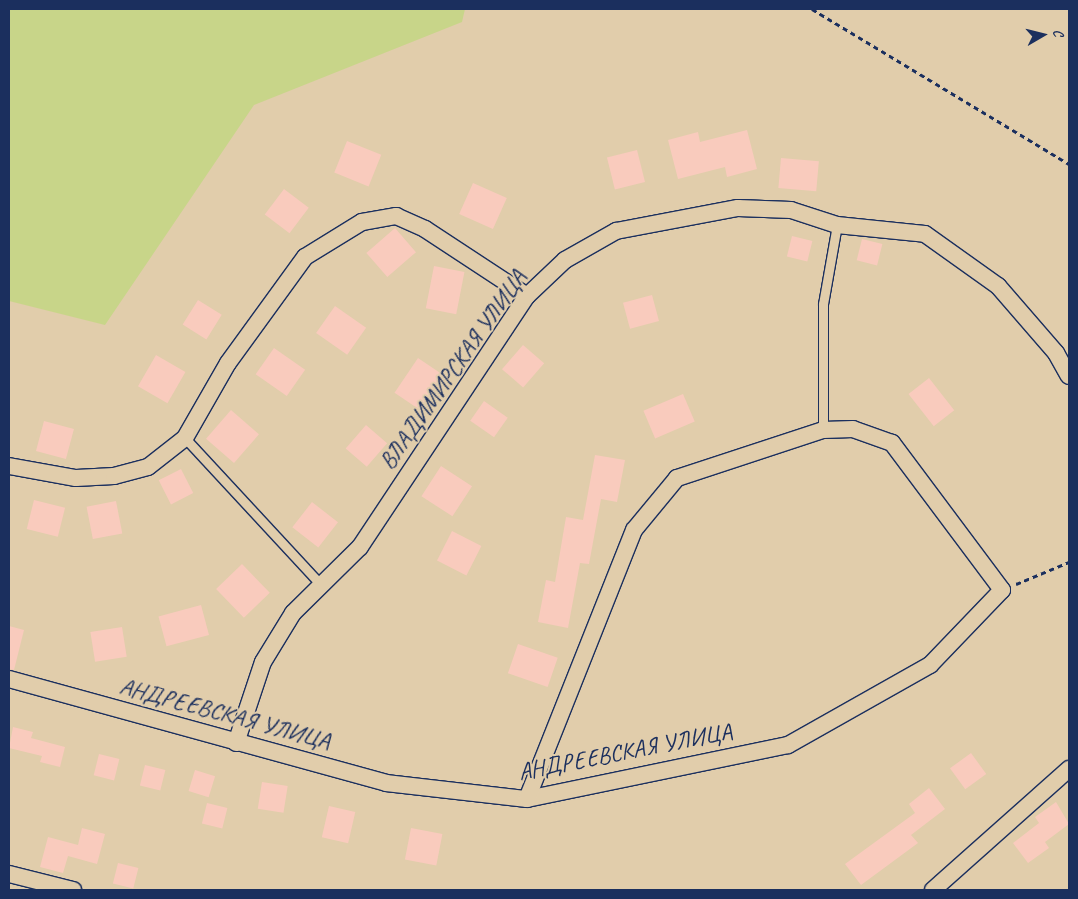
<!DOCTYPE html>
<html>
<head>
<meta charset="utf-8">
<style>
	body { margin:0 }
	#map { position:relative; width:1078px; height:899px; overflow:hidden; background:#e1cdab; font-family:Caveat,sans-serif }
	div>[style] { position:absolute }
	.green>* { inset:0; background:#c8d589 }
	.building>* { inset:0; background:#f9cbbd; transform-origin:0 0 }
	.path>* { height:3px; margin-top:-1.5px; transform-origin:0; background:repeating-linear-gradient(90deg,#1b2f5e 0 5px,transparent 0 9px) }
	.roads { filter:drop-shadow(1px 0 #1b2f5e) drop-shadow(-1px 0 #1b2f5e) drop-shadow(0 1px #1b2f5e) drop-shadow(0 -1px #1b2f5e) }
	.service>* { height:9px; margin:-4.5px; padding:0 4.5px; transform-origin:4.5px; border-radius:4.5px; background:#e1cdab }
	.minor>* { height:16px; margin:-8px; padding:0 8px; transform-origin:8px; border-radius:8px; background:#e1cdab }
	span { translate:-50% -50%; white-space:nowrap; text-align:center; line-height:1.15; -webkit-text-stroke:4px #e1cdab; paint-order:stroke }
	.street-label { font-size:24px; color:#1b2f5e }
	.frame { position:absolute; inset:0; border:10px solid #1b2f5e; pointer-events:none }
	.north { position:absolute; left:1018px; top:10px; width:50px; height:50px; -webkit-text-stroke:4px #e1cdab; paint-order:stroke; rotate:82deg; font-size:14px; font-weight:700; line-height:20px; text-align:center; color:#1b2f5e }
	.north::after { content:''; display:block; margin:auto; width:18px; height:22px; background:#1b2f5e; clip-path:polygon(50% 0,100% 100%,50% 72%,0 100%) }
</style>
</head>
<body>
<div id="map">
	<div class="green">
		<i style="clip-path:polygon(9px 9px,465px 9px,462px 22px,254px 105px,105px 325px,9px 301px)"></i>
	</div>
	<div class="building">
		<i style="clip-path:polygon(747px 130px,757px 169px,727px 177px,725px 167px,678px 179px,668px 140px,698px 132px,700px 142px)"></i>
		<i style="left:347px;top:141px;width:37px;height:34px;rotate:22deg"></i>
		<i style="left:637px;top:150px;width:33px;height:31px;rotate:76deg"></i>
		<i style="left:781px;top:158px;width:38px;height:30px;rotate:5deg"></i>
		<i style="left:473px;top:183px;width:37px;height:34px;rotate:24deg"></i>
		<i style="left:284px;top:189px;width:31px;height:32px;rotate:37deg"></i>
		<i style="left:395px;top:228px;width:32px;height:38px;rotate:49deg"></i>
		<i style="left:792px;top:236px;width:21px;height:21px;rotate:14deg"></i>
		<i style="left:862px;top:239px;width:21px;height:22px;rotate:14deg"></i>
		<i style="left:434px;top:266px;width:31px;height:43px;rotate:11deg"></i>
		<i style="left:652px;top:295px;width:27px;height:30px;rotate:75deg"></i>
		<i style="left:198px;top:300px;width:28px;height:29px;rotate:32deg"></i>
		<i style="left:335px;top:306px;width:38px;height:33px;rotate:35deg"></i>
		<i style="left:523px;top:345px;width:28px;height:32px;rotate:41deg"></i>
		<i style="left:274px;top:348px;width:38px;height:32px;rotate:35deg"></i>
		<i style="left:156px;top:355px;width:34px;height:36px;rotate:30deg"></i>
		<i style="left:418px;top:358px;width:30px;height:42px;rotate:34deg"></i>
		<i style="left:929px;top:378px;width:41px;height:26px;rotate:52deg"></i>
		<i style="left:683px;top:394px;width:30px;height:43px;rotate:67deg"></i>
		<i style="left:484px;top:401px;width:29px;height:24px;rotate:35deg"></i>
		<i style="left:231px;top:410px;width:37px;height:38px;rotate:41deg"></i>
		<i style="left:44px;top:421px;width:31px;height:31px;rotate:15deg"></i>
		<i style="left:366px;top:425px;width:28px;height:31px;rotate:41deg"></i>
		<i style="clip-path:polygon(595px 455px,625px 460px,617px 502px,601px 499px,589px 564px,580px 563px,568px 628px,538px 622px,546px 580px,555px 582px,566px 517px,583px 520px)"></i>
		<i style="left:441px;top:466px;width:37px;height:36px;rotate:33deg"></i>
		<i style="left:181px;top:469px;width:27px;height:25px;rotate:63deg"></i>
		<i style="left:34px;top:500px;width:32px;height:30px;rotate:14deg"></i>
		<i style="left:116px;top:501px;width:33px;height:30px;rotate:79deg"></i>
		<i style="left:312px;top:502px;width:33px;height:32px;rotate:38deg"></i>
		<i style="left:452px;top:531px;width:33px;height:33px;rotate:27deg"></i>
		<i style="left:242px;top:564px;width:40px;height:36px;rotate:46deg"></i>
		<i style="left:201px;top:605px;width:31px;height:44px;rotate:75deg"></i>
		<i style="clip-path:polygon(9px 626px,24px 630px,14px 670px,9px 669px)"></i>
		<i style="left:122px;top:627px;width:30px;height:32px;rotate:81deg"></i>
		<i style="left:518px;top:644px;width:42px;height:31px;rotate:19deg"></i>
		<i style="clip-path:polygon(13px 727px,33px 732px,31px 738px,65px 747px,60px 767px,40px 762px,42px 756px,9px 748px)"></i>
		<i style="left:971px;top:753px;width:26px;height:26px;rotate:54deg"></i>
		<i style="left:99px;top:754px;width:21px;height:22px;rotate:14deg"></i>
		<i style="left:145px;top:765px;width:21px;height:21px;rotate:14deg"></i>
		<i style="left:195px;top:770px;width:21px;height:22px;rotate:17deg"></i>
		<i style="left:262px;top:782px;width:26px;height:27px;rotate:9deg"></i>
		<i style="clip-path:polygon(929px 788px,945px 809px,911px 835px,918px 843px,861px 885px,845px 864px,915px 813px,909px 804px)"></i>
		<i style="clip-path:polygon(1056px 802px,1069px 824px,1045px 842px,1049px 848px,1028px 863px,1013px 843px,1039px 823px,1035px 817px)"></i>
		<i style="left:207px;top:803px;width:21px;height:21px;rotate:14deg"></i>
		<i style="left:329px;top:806px;width:27px;height:32px;rotate:13deg"></i>
		<i style="clip-path:polygon(82px 828px,105px 834px,97px 864px,68px 856px,63px 873px,40px 867px,48px 837px,78px 845px)"></i>
		<i style="left:411px;top:828px;width:32px;height:32px;rotate:11deg"></i>
		<i style="left:118px;top:863px;width:21px;height:21px;rotate:14deg"></i>
	</div>
	<div class="path">
		<i style="left:812px;top:9px;width:300px;rotate:31.1deg"></i>
		<i style="left:1016px;top:584px;width:57px;rotate:-22.5deg"></i>
	</div>
	<div class="roads">
		<div class="service">
			<i style="left:823px;top:430px;width:126px;rotate:-90deg"></i>
			<i style="left:823px;top:304px;width:80px;rotate:-80deg"></i>
			<i style="left:185px;top:438px;width:202px;rotate:47.2deg"></i>
		</div>
		<div class="minor">
			<i style="left:9px;top:466px;width:68px;rotate:10.2deg"></i>
			<i style="left:76px;top:478px;width:38px;rotate:-3deg"></i>
			<i style="left:114px;top:476px;width:35px;rotate:-15deg"></i>
			<i style="left:148px;top:467px;width:47px;rotate:-38.1deg"></i>
			<i style="left:185px;top:438px;width:86px;rotate:-60.2deg"></i>
			<i style="left:228px;top:363px;width:131px;rotate:-54deg"></i>
			<i style="left:305px;top:257px;width:67px;rotate:-31.6deg"></i>
			<i style="left:362px;top:222px;width:35px;rotate:-10deg"></i>
			<i style="left:396px;top:216px;width:32px;rotate:24deg"></i>
			<i style="left:425px;top:229px;width:122px;rotate:33.3deg"></i>
			<i style="left:9px;top:679px;width:391px;rotate:15.4deg"></i>
			<i style="left:386px;top:783px;width:142px;rotate:6.5deg"></i>
			<i style="left:527px;top:799px;width:267px;rotate:-11.7deg"></i>
			<i style="left:788px;top:745px;width:163px;rotate:-29.4deg"></i>
			<i style="left:930px;top:665px;width:104px;rotate:-46.2deg"></i>
			<i style="left:1002px;top:590px;width:184px;rotate:-126.8deg"></i>
			<i style="left:892px;top:443px;width:41px;rotate:-160.3deg"></i>
			<i style="left:853px;top:429px;width:30px;rotate:178deg"></i>
			<i style="left:823px;top:430px;width:154px;rotate:161.8deg"></i>
			<i style="left:677px;top:478px;width:67px;rotate:129.6deg"></i>
			<i style="left:634px;top:530px;width:289px;rotate:111.7deg"></i>
			<i style="left:236px;top:743px;width:85px;rotate:-71.6deg"></i>
			<i style="left:263px;top:662px;width:57px;rotate:-58.5deg"></i>
			<i style="left:293px;top:613px;width:94px;rotate:-44.6deg"></i>
			<i style="left:360px;top:547px;width:301px;rotate:-56.4deg"></i>
			<i style="left:527px;top:296px;width:52px;rotate:-43.5deg"></i>
			<i style="left:565px;top:260px;width:59px;rotate:-29.6deg"></i>
			<i style="left:616px;top:231px;width:124px;rotate:-10.7deg"></i>
			<i style="left:738px;top:208px;width:53px;rotate:2.2deg"></i>
			<i style="left:791px;top:210px;width:48px;rotate:18.1deg"></i>
			<i style="left:837px;top:225px;width:88px;rotate:5.8deg"></i>
			<i style="left:925px;top:234px;width:90px;rotate:35.5deg"></i>
			<i style="left:998px;top:286px;width:89px;rotate:49.1deg"></i>
			<i style="left:1056px;top:353px;width:26px;rotate:61deg"></i>
			<i style="left:9px;top:874px;width:66px;rotate:14deg"></i>
			<i style="left:933px;top:890px;width:182px;rotate:-41.7deg"></i>
		</div>
	</div>
	<div class="street-label">
		<span style="left:453px;top:370px;rotate:-55deg">ВЛАДИМИРСКАЯ УЛИЦА</span>
		<span style="left:225px;top:714px;rotate:15deg">АНДРЕЕВСКАЯ УЛИЦА</span>
		<span style="left:625px;top:752px;rotate:-11deg">АНДРЕЕВСКАЯ УЛИЦА</span>
	</div>
	<div class="frame"></div>
	<div class="north">С</div>
</div>
</body>
</html>
